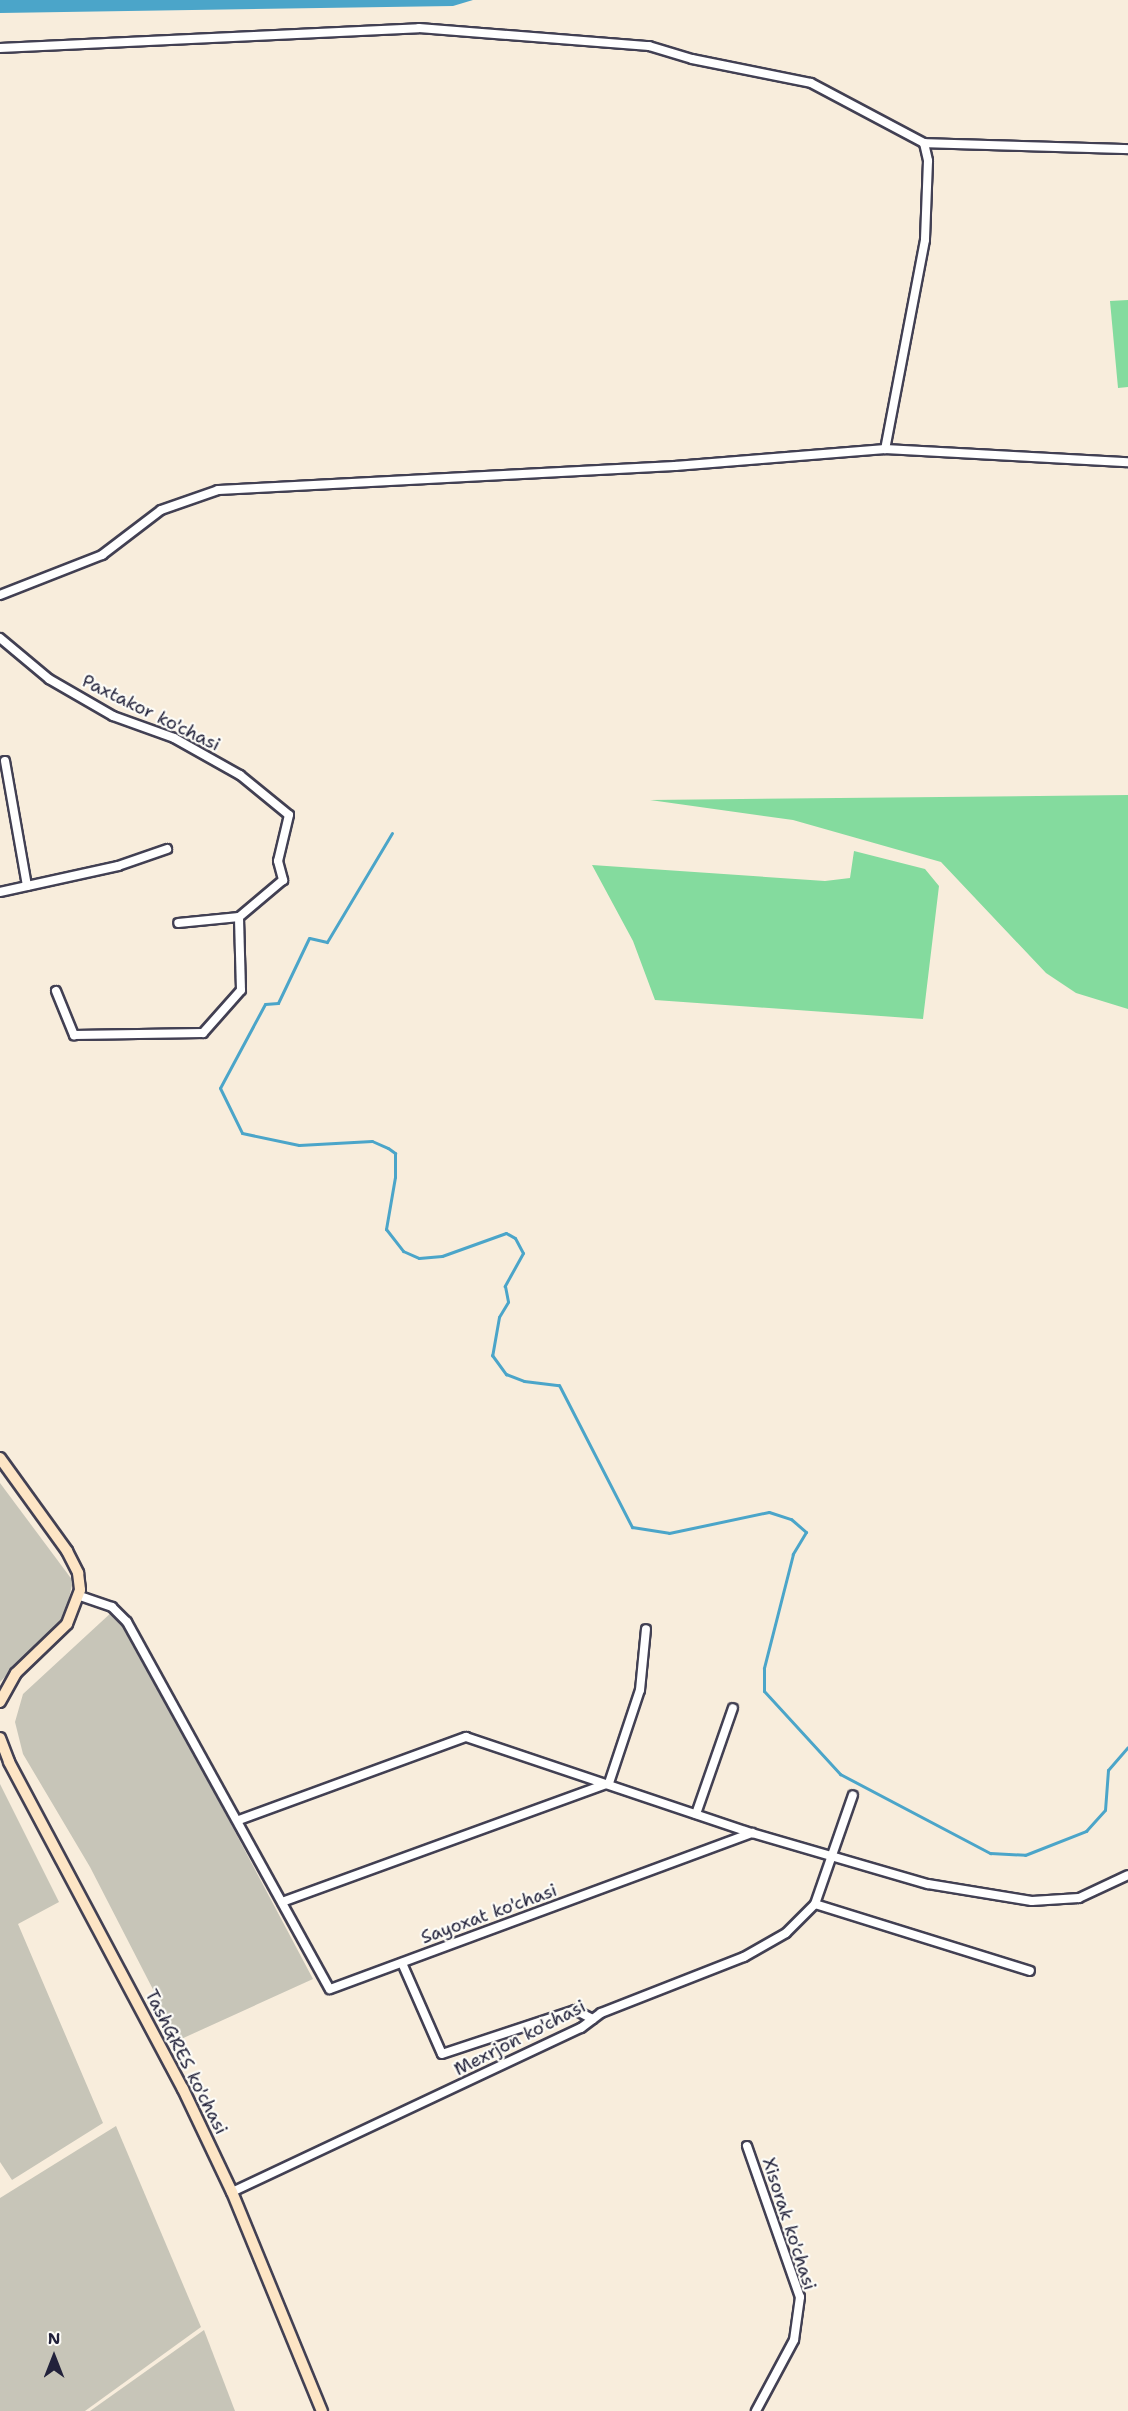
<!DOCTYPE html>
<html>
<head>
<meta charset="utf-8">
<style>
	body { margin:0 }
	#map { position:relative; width:1128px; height:2411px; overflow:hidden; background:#f8eddc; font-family:"Shantell Sans",sans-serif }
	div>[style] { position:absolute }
	.industrial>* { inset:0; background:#c7c5b8 }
	.green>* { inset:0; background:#84db9e }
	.water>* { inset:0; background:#4ba5c9 }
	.stream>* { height:3px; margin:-1.5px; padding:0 1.5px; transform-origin:1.5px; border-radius:1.5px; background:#4ba5c9 }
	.roads { filter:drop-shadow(2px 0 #424053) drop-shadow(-2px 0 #424053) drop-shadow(0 2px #424053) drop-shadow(0 -2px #424053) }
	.street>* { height:8px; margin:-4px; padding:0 4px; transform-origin:4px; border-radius:4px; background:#fff }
	.secondary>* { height:10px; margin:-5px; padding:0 5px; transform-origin:5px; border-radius:5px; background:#fde5c5 }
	span { translate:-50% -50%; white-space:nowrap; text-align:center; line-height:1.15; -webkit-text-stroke:4.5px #fdfcf7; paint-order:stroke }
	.street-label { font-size:18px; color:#22223b }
	.north { position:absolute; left:24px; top:2327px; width:60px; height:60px; -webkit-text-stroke:4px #fdfcf7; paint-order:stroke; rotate:0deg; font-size:16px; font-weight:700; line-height:24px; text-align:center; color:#22223b }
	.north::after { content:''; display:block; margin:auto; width:21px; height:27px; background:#22223b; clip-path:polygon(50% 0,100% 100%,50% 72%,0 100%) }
</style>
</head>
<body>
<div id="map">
	<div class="industrial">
		<i style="clip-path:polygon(0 1483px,73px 1581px,65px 1615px,0 1682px)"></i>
		<i style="clip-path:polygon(113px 1611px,127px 1628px,313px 1979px,179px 2040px,90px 1867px,23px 1754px,15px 1722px,23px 1694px)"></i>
		<i style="clip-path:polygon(0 1784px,59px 1902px,18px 1924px,103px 2123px,12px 2180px,0 2162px)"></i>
		<i style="clip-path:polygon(116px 2126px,201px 2327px,85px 2411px,0 2411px,0 2198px)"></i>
		<i style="clip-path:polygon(204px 2330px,235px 2411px,90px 2411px)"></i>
	</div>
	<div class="green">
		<i style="clip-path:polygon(1128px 300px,1128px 387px,1118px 388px,1110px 301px)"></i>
		<i style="clip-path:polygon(1128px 795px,1128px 1009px,1076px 993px,1046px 973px,941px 862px,793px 820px,650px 800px)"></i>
		<i style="clip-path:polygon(854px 851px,925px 869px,939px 886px,923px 1019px,655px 1000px,633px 941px,592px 865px,825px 881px,850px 878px)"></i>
	</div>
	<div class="water">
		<i style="clip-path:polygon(0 0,473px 0,453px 6px,0 13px)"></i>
	</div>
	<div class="stream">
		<i style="left:392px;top:833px;width:127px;rotate:120.8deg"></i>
		<i style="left:327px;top:942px;width:18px;rotate:-167deg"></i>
		<i style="left:309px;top:938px;width:72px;rotate:115.5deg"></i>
		<i style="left:278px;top:1003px;width:13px;rotate:176deg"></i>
		<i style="left:265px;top:1004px;width:95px;rotate:118.2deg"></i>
		<i style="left:220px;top:1088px;width:50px;rotate:63.9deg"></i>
		<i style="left:242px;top:1133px;width:58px;rotate:11.9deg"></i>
		<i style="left:299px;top:1145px;width:73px;rotate:-3.1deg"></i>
		<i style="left:372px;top:1141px;width:17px;rotate:24deg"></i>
		<i style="left:388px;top:1148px;width:9px;rotate:36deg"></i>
		<i style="left:395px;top:1153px;width:24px;rotate:90deg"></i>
		<i style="left:395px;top:1177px;width:53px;rotate:99.8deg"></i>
		<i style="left:386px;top:1229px;width:28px;rotate:52deg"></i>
		<i style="left:403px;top:1251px;width:17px;rotate:24deg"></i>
		<i style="left:419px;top:1258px;width:23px;rotate:-5deg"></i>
		<i style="left:442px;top:1256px;width:68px;rotate:-19.8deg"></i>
		<i style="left:506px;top:1233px;width:10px;rotate:29deg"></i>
		<i style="left:515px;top:1238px;width:17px;rotate:62deg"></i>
		<i style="left:523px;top:1253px;width:38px;rotate:119deg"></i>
		<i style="left:505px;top:1286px;width:16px;rotate:79deg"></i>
		<i style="left:508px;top:1302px;width:17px;rotate:121deg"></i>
		<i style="left:499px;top:1317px;width:39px;rotate:100deg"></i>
		<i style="left:492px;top:1355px;width:24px;rotate:54deg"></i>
		<i style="left:506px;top:1374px;width:19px;rotate:21deg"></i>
		<i style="left:524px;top:1381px;width:35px;rotate:7deg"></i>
		<i style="left:559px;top:1385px;width:160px;rotate:62.8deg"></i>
		<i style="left:632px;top:1527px;width:37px;rotate:9deg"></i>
		<i style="left:669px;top:1533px;width:102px;rotate:-11.9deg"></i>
		<i style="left:769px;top:1512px;width:23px;rotate:18deg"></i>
		<i style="left:791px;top:1519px;width:20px;rotate:41deg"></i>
		<i style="left:806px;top:1532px;width:26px;rotate:121deg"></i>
		<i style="left:793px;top:1554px;width:118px;rotate:104.3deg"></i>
		<i style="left:764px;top:1668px;width:23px;rotate:90deg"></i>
		<i style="left:764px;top:1691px;width:113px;rotate:47.5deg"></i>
		<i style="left:840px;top:1774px;width:170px;rotate:27.8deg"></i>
		<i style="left:990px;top:1853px;width:35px;rotate:3deg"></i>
		<i style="left:1025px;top:1855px;width:66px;rotate:-21.5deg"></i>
		<i style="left:1086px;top:1831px;width:28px;rotate:-48deg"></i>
		<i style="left:1105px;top:1810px;width:40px;rotate:-85.7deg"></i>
		<i style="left:1108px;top:1770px;width:30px;rotate:-49deg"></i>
	</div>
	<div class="roads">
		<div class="street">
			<i style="left:0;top:48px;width:419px;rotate:-2.7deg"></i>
			<i style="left:419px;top:28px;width:231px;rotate:4.5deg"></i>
			<i style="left:649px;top:46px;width:45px;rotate:16.8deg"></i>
			<i style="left:692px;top:59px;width:121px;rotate:11.4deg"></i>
			<i style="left:811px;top:83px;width:128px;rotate:28deg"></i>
			<i style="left:924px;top:143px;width:18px;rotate:77deg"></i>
			<i style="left:928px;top:161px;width:79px;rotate:92.2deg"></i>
			<i style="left:925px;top:240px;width:213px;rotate:100.8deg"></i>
			<i style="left:924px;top:143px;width:204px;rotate:1.7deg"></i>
			<i style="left:0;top:595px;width:110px;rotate:-21.4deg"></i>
			<i style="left:102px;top:555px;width:74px;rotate:-37.3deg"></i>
			<i style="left:161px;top:510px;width:60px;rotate:-19.3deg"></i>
			<i style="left:218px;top:490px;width:458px;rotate:-3deg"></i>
			<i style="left:675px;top:466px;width:211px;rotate:-4.6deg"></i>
			<i style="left:885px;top:449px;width:243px;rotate:3.1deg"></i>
			<i style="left:0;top:638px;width:64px;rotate:39.9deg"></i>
			<i style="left:49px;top:679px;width:74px;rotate:30deg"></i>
			<i style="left:113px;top:716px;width:65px;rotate:19.8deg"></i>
			<i style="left:174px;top:738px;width:76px;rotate:29.3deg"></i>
			<i style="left:240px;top:775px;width:63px;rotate:39.2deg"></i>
			<i style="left:289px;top:815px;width:47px;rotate:103.4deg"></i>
			<i style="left:278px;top:861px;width:20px;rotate:75deg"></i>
			<i style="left:283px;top:880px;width:57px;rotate:139.9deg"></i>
			<i style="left:239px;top:917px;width:61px;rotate:174.4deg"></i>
			<i style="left:5px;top:761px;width:127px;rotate:80deg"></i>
			<i style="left:0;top:892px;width:121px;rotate:-12.4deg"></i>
			<i style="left:118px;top:866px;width:52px;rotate:-19.1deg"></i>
			<i style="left:56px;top:991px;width:48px;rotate:67.8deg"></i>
			<i style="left:74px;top:1035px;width:129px;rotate:-0.9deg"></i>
			<i style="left:203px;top:1033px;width:57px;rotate:-48.5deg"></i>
			<i style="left:241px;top:990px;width:73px;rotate:-91.6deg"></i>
			<i style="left:80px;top:1596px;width:34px;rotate:19deg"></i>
			<i style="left:112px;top:1607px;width:21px;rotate:45deg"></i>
			<i style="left:127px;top:1622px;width:419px;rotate:61.1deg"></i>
			<i style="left:330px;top:1989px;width:450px;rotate:-20.3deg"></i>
			<i style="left:696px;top:1814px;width:112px;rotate:-70.8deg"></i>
			<i style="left:239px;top:1820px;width:242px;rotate:-20.1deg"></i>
			<i style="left:466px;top:1737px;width:302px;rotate:18.6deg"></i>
			<i style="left:752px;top:1833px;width:183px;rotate:16.2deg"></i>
			<i style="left:928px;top:1884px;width:105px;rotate:9.3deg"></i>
			<i style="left:1032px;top:1901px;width:47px;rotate:-3.7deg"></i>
			<i style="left:1079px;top:1898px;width:54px;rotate:-25.1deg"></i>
			<i style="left:282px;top:1902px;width:348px;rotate:-20deg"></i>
			<i style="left:609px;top:1783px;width:98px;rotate:-71.6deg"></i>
			<i style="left:640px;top:1690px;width:61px;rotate:-84.4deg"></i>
			<i style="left:815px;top:1904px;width:225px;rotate:17.3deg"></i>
			<i style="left:402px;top:1963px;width:99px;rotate:66.3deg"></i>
			<i style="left:442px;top:2054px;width:140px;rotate:-18.3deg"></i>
			<i style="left:575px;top:2010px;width:20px;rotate:27deg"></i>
			<i style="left:747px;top:2146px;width:160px;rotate:70.7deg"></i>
			<i style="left:800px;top:2297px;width:43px;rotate:97.9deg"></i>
			<i style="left:794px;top:2340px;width:81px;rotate:118.2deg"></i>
			<i style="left:232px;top:2192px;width:386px;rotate:-25.2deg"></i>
			<i style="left:581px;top:2028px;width:25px;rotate:-37deg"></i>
			<i style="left:601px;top:2013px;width:154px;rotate:-21.4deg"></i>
			<i style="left:744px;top:1957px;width:48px;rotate:-29.7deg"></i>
			<i style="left:786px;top:1933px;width:41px;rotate:-45deg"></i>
			<i style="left:815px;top:1904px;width:115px;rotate:-70.8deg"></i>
		</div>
		<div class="secondary">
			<i style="left:0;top:1458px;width:115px;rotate:54.2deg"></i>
			<i style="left:67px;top:1551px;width:25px;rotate:63deg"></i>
			<i style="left:78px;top:1573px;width:17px;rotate:83deg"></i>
			<i style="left:80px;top:1590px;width:36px;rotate:111deg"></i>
			<i style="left:67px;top:1624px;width:71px;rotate:136.1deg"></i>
			<i style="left:16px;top:1673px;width:33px;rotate:119deg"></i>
			<i style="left:0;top:1738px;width:26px;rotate:69deg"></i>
			<i style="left:9px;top:1762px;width:370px;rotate:62deg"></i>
			<i style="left:183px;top:2089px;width:114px;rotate:64.6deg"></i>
			<i style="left:232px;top:2192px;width:237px;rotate:67.7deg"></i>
		</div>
	</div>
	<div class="street-label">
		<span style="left:151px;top:713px;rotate:26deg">Paxtakor ko'chasi</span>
		<span style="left:489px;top:1914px;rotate:-20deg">Sayoxat ko'chasi</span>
		<span style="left:520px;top:2038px;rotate:-27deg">Mexrjon ko'chasi</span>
		<span style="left:186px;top:2062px;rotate:63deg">TashGRES ko'chasi</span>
		<span style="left:789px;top:2224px;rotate:72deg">Xisorak ko'chasi</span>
	</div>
	<div class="north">N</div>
</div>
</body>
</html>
